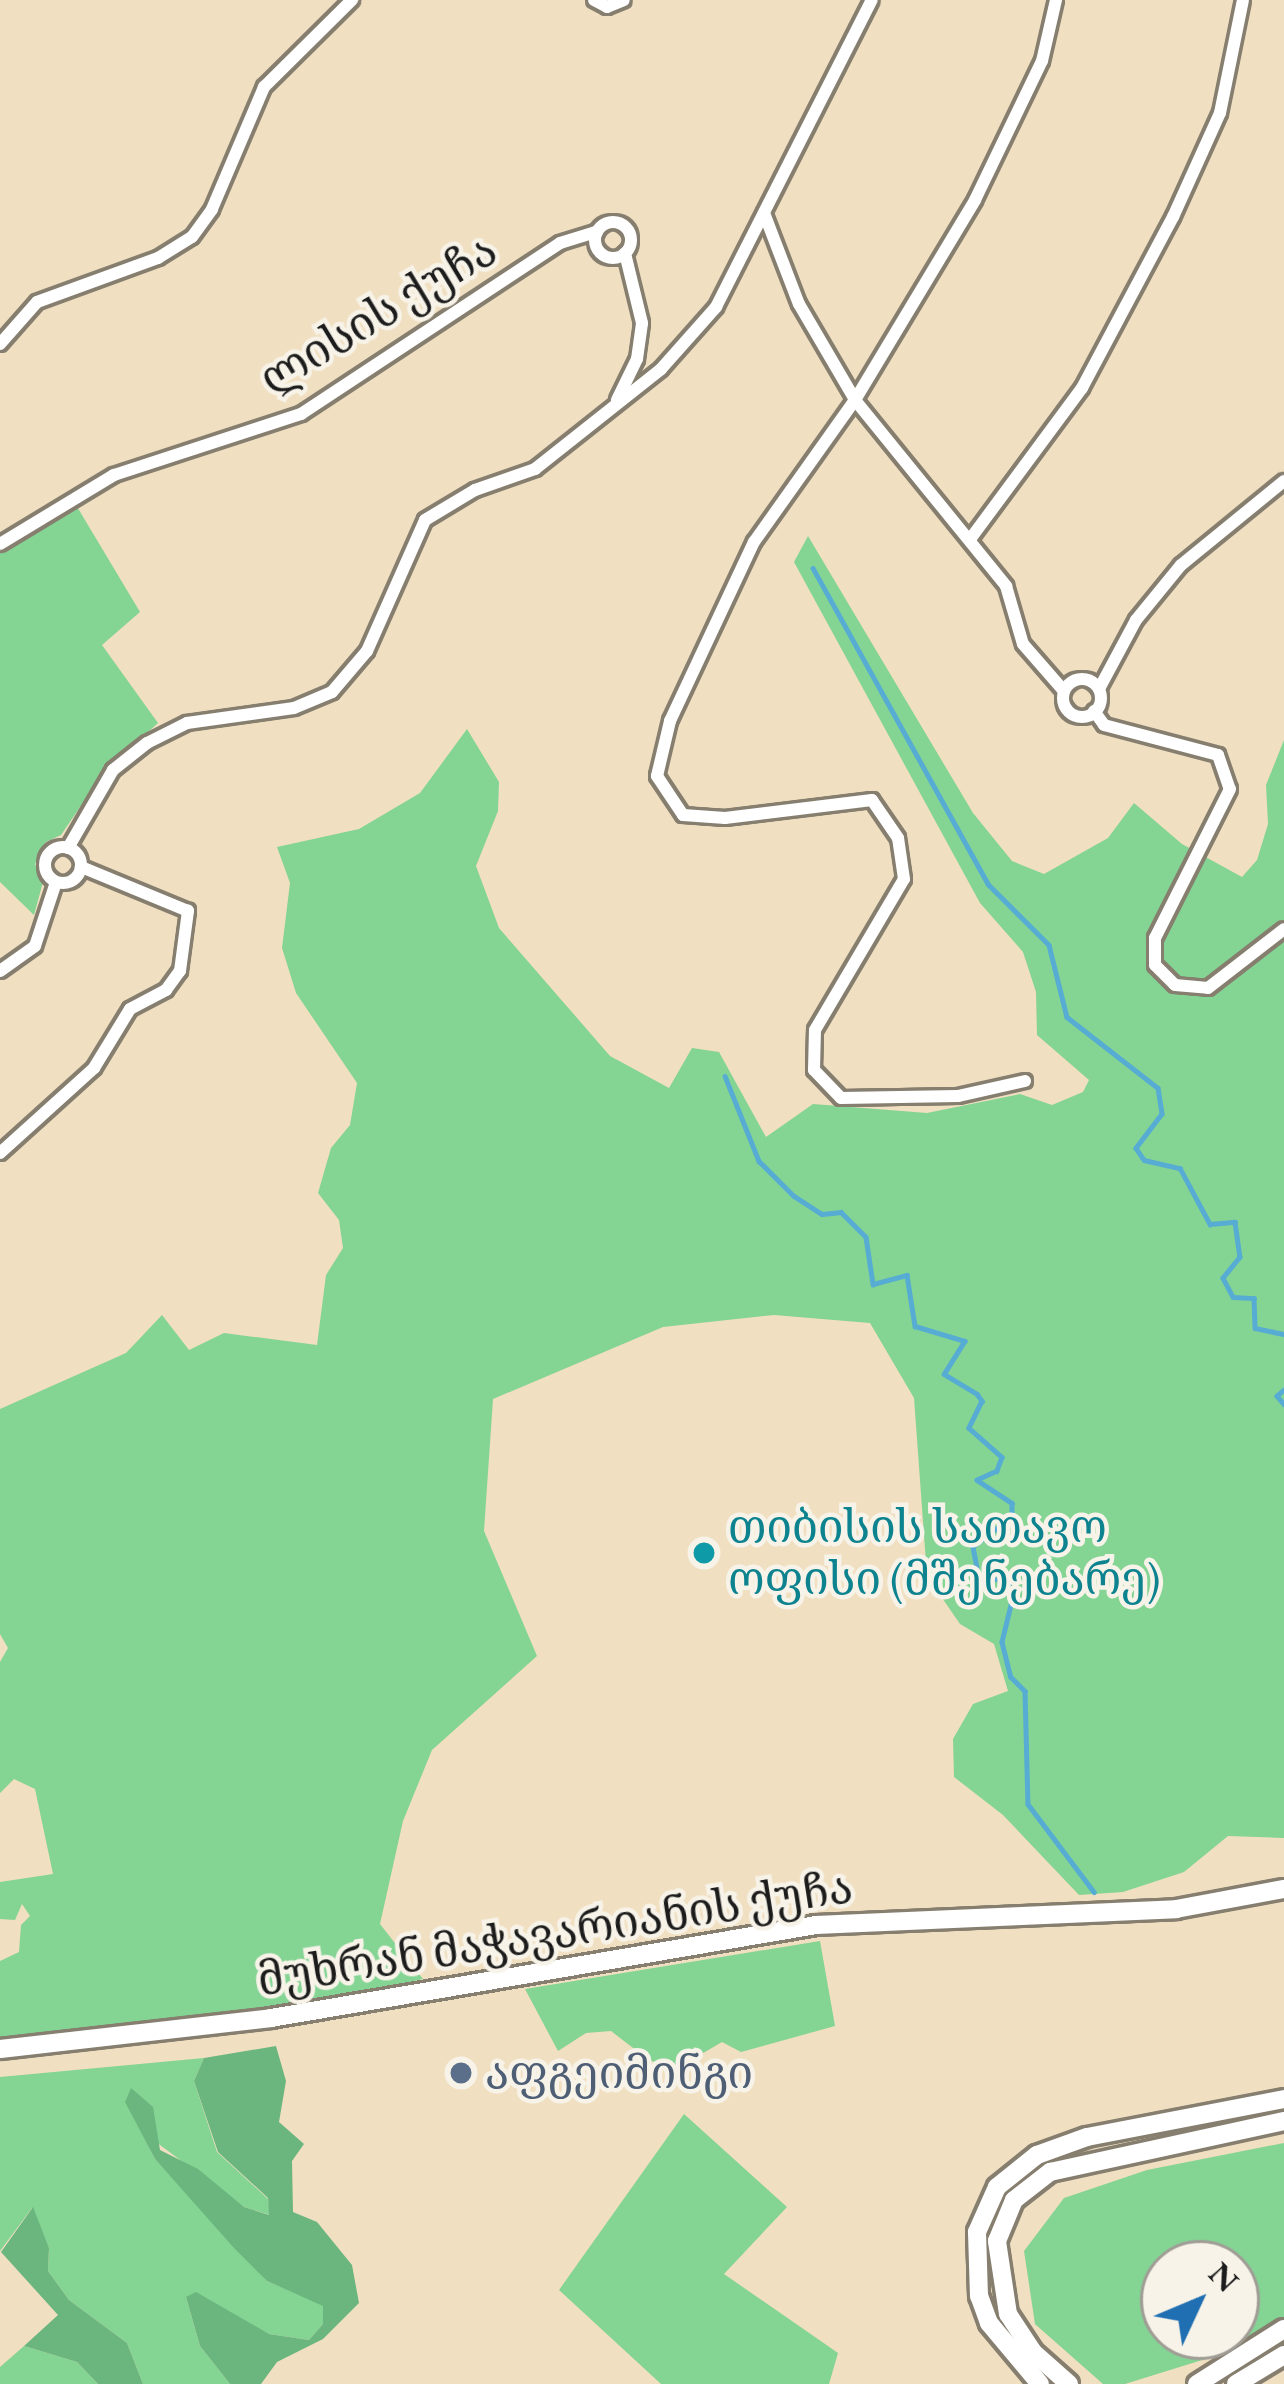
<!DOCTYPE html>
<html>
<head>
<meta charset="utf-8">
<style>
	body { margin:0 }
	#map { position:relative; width:1284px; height:2384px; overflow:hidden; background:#f1dfc1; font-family:"EB Garamond","Noto Serif Georgian",serif }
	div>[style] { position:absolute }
	.green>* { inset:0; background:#84d494 }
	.forest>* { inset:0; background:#6bb67e }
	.stream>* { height:4.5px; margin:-2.25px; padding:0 2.25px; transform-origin:2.25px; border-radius:2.25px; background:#57acd3 }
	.roads { filter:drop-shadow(3px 0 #867e6e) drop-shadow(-3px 0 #867e6e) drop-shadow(0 3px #867e6e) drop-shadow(0 -3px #867e6e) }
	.minor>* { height:12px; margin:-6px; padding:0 6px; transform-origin:6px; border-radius:6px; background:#fff }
	.minor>.ring { margin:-6px; padding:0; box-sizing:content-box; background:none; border:12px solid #fff; border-radius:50% }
	.secondary>* { height:18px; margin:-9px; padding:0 9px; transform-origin:9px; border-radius:9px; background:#fff }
	.dots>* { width:33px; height:33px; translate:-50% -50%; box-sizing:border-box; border:6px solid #f7f3e8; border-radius:50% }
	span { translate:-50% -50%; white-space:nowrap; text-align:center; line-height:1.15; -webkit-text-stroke:9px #f7f3e8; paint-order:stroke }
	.street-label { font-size:45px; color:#1c1c1c }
	.culture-label { font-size:45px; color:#0d838f }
	.left { translate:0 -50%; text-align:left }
	.service-label { font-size:45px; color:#4e5e75 }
	.north { position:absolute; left:1140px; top:2240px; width:120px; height:120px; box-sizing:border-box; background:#f7f3e8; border:3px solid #9f9d96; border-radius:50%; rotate:46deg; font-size:33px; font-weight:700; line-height:48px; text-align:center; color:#1c1c1c }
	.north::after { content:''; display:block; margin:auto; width:42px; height:54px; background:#1f6fb2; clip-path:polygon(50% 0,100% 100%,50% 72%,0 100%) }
</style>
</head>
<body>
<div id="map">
	<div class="green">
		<i style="clip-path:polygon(76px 505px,140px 612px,102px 645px,158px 723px,104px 772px,61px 835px,46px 842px,35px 864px,43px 882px,34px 915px,0 882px,0 553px)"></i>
		<i style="clip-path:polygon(808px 536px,973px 813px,1012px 861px,1044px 874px,1108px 838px,1134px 803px,1182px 844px,1242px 877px,1257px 860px,1268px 824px,1266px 785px,1284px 740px,1284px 1838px,1228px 1836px,1184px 1872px,1123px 1892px,1079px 1895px,1003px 1815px,954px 1777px,953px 1739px,973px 1704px,1008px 1691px,994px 1644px,960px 1624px,927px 1576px,914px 1398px,870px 1323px,774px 1315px,663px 1327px,493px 1399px,484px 1531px,537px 1656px,432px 1750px,403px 1821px,380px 1924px,423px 1979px,325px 2002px,0 2039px,0 1961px,19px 1952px,21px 1925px,30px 1916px,22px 1904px,15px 1920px,0 1919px,0 1882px,53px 1874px,35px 1789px,14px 1779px,0 1793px,0 1662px,8px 1648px,0 1634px,0 1409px,126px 1353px,162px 1315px,189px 1350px,224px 1333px,317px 1345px,326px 1275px,343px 1248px,339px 1220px,318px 1193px,331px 1148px,350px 1125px,357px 1083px,296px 993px,282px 948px,290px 883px,277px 847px,359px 829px,420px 793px,467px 729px,499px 782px,498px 811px,476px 866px,499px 928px,610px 1056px,669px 1088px,692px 1048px,719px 1052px,766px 1137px,813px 1104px,927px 1113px,1020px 1094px,1052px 1105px,1083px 1092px,1089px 1080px,1037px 1035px,1036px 992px,1023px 952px,980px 903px,794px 562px)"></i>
		<i style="clip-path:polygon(820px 1941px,835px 2026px,741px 2052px,722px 2042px,681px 2066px,650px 2061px,611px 2031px,586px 2033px,558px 2051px,525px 1989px)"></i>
		<i style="clip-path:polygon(204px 2058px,194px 2081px,217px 2152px,268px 2199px,270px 2215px,244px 2207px,141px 2131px,155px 2159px,267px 2281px,323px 2305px,323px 2324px,309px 2340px,269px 2334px,186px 2297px,200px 2346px,230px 2384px,143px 2384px,127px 2343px,69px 2300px,48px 2271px,49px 2248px,32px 2208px,0 2251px,0 2077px)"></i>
		<i style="clip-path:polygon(684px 2114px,787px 2207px,724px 2274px,838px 2353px,829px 2384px,661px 2384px,559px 2290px)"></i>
		<i style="clip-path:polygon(evenodd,1284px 2143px,1284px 2323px,1215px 2356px,1125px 2384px,1103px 2384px,1035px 2324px,1024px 2251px,1064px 2198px,1147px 2170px,1284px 2143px,1164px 2264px,1236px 2264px,1236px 2336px,1164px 2336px,1164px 2264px)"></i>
		<i style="clip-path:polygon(24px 2346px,77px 2362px,98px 2384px,0 2384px,0 2367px)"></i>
	</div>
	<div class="forest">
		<i style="clip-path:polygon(276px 2046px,286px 2081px,279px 2122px,304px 2144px,292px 2161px,293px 2212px,317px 2222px,352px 2265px,359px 2303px,323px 2339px,277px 2362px,261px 2384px,230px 2384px,200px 2346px,186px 2297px,196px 2292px,269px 2334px,309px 2340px,323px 2324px,323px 2306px,267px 2281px,234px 2248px,155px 2159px,125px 2102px,131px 2088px,153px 2107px,160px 2150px,198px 2169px,244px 2207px,269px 2215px,268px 2198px,218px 2152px,194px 2081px,204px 2058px)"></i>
		<i style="clip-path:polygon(33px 2207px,49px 2248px,48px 2271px,69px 2300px,127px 2343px,143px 2384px,98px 2384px,77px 2362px,24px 2346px,58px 2315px,1px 2252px)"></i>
	</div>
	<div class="stream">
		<i style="left:813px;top:568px;width:361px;rotate:61deg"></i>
		<i style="left:988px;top:884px;width:86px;rotate:45deg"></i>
		<i style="left:1049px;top:945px;width:74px;rotate:76deg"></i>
		<i style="left:1067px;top:1017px;width:115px;rotate:38deg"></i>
		<i style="left:1158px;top:1088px;width:26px;rotate:81deg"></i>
		<i style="left:1162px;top:1114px;width:43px;rotate:127.4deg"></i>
		<i style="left:1136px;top:1148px;width:14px;rotate:56deg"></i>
		<i style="left:1144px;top:1160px;width:37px;rotate:13deg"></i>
		<i style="left:1180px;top:1168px;width:64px;rotate:61.8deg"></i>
		<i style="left:1210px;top:1224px;width:25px;rotate:-5deg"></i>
		<i style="left:1235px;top:1222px;width:35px;rotate:82deg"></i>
		<i style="left:1240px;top:1257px;width:27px;rotate:129deg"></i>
		<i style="left:1223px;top:1278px;width:21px;rotate:62deg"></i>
		<i style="left:1233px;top:1297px;width:21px;rotate:3deg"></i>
		<i style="left:1254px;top:1298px;width:30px;rotate:88deg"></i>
		<i style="left:1255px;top:1328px;width:30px;rotate:12deg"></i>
		<i style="left:725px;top:1076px;width:92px;rotate:68.2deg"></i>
		<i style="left:759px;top:1161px;width:49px;rotate:45deg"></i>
		<i style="left:794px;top:1196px;width:33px;rotate:33deg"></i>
		<i style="left:822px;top:1214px;width:19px;rotate:-6deg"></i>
		<i style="left:841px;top:1212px;width:35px;rotate:45deg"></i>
		<i style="left:866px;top:1237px;width:48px;rotate:81.5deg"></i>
		<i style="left:873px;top:1284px;width:35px;rotate:-15deg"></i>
		<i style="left:907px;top:1275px;width:52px;rotate:81.1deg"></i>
		<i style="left:915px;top:1326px;width:52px;rotate:16.7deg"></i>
		<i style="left:965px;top:1341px;width:39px;rotate:122deg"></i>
		<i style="left:944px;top:1374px;width:39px;rotate:31deg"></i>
		<i style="left:977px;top:1394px;width:9px;rotate:54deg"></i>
		<i style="left:982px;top:1401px;width:30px;rotate:116deg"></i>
		<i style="left:969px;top:1428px;width:44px;rotate:41.3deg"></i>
		<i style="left:1002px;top:1457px;width:15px;rotate:110deg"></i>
		<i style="left:997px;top:1471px;width:22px;rotate:156deg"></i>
		<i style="left:977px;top:1480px;width:42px;rotate:33.3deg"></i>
		<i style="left:1012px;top:1503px;width:14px;rotate:90deg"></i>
		<i style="left:1012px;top:1517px;width:49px;rotate:142.4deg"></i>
		<i style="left:973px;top:1547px;width:32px;rotate:79deg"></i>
		<i style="left:979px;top:1578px;width:26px;rotate:4deg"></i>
		<i style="left:1005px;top:1580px;width:16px;rotate:55deg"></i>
		<i style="left:1014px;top:1593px;width:50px;rotate:103.8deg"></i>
		<i style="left:1002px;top:1642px;width:36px;rotate:76deg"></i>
		<i style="left:1011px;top:1677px;width:20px;rotate:45deg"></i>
		<i style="left:1025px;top:1691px;width:113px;rotate:88.5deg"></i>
		<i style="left:1028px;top:1804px;width:110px;rotate:53.1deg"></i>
		<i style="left:1284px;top:1390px;width:9px;rotate:139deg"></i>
		<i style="left:1277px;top:1396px;width:11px;rotate:49deg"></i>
	</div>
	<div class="roads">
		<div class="minor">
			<i style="left:594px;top:0;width:15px;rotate:28deg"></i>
			<i style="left:607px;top:7px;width:18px;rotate:-22deg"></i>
			<i style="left:764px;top:213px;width:97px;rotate:69deg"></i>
			<i style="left:799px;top:304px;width:111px;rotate:59.7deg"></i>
			<i style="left:855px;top:400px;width:240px;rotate:50.9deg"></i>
			<i style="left:1006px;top:586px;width:60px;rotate:73.7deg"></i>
			<i style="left:1023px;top:644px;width:62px;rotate:48.9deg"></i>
			<i class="ring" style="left:595px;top:222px;width:24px;height:24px"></i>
			<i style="left:0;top:344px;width:56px;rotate:-48.6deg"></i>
			<i style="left:37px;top:302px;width:129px;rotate:-20deg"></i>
			<i style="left:158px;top:258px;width:40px;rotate:-32deg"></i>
			<i style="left:192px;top:237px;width:34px;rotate:-54deg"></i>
			<i style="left:212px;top:209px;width:133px;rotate:-66.9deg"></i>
			<i style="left:264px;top:87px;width:124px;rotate:-44.7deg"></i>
			<i style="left:617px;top:400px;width:46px;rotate:-64deg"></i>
			<i style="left:637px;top:359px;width:36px;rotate:-82deg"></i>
			<i style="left:642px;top:323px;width:72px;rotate:-103.7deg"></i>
			<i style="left:971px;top:538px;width:187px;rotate:-53.5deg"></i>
			<i style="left:1082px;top:388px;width:194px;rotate:-62deg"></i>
			<i style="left:1173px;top:217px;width:114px;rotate:-65.7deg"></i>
			<i style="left:1220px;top:113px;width:115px;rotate:-78.5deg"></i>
			<i style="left:0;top:544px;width:133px;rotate:-31.2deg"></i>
			<i style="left:114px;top:475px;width:197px;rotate:-18.1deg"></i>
			<i style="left:301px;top:414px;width:310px;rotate:-33.4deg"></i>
			<i style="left:560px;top:243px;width:39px;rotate:-17deg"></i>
			<i class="ring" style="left:1063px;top:679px;width:26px;height:26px"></i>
			<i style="left:1099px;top:689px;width:78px;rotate:-61.8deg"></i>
			<i style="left:1136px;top:620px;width:71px;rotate:-50.7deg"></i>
			<i style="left:1181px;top:565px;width:133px;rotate:-39.2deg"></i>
			<i style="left:1094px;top:711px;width:17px;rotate:54deg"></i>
			<i style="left:1104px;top:725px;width:118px;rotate:14.7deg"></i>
			<i style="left:1218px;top:755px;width:36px;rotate:71deg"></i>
			<i style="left:1230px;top:789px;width:167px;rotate:116.7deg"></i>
			<i style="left:1155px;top:938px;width:27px;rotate:90deg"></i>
			<i style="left:1155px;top:965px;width:28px;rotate:45deg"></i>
			<i style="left:1175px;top:985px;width:33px;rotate:5deg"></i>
			<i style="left:1208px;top:988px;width:96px;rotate:-37.8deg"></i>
			<i class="ring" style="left:45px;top:847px;width:24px;height:24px"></i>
			<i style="left:68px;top:848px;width:90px;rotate:-60deg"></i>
			<i style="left:113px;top:770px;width:43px;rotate:-38.5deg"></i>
			<i style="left:147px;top:743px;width:45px;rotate:-26.6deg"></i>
			<i style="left:187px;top:723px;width:108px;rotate:-8deg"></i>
			<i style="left:294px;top:708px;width:41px;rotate:-22.8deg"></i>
			<i style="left:332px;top:692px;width:54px;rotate:-49.5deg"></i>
			<i style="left:367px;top:651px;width:143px;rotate:-66.1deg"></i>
			<i style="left:425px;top:520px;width:58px;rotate:-31deg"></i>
			<i style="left:475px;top:490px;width:64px;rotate:-19.3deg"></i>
			<i style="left:535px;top:469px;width:161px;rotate:-38.4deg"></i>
			<i style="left:661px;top:369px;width:83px;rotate:-48.4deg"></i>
			<i style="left:716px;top:307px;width:344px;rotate:-63.1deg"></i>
			<i style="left:0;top:971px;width:43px;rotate:-35.5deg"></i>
			<i style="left:35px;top:946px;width:67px;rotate:-71.8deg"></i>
			<i style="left:1025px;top:1081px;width:69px;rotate:167.4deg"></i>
			<i style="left:958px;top:1096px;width:117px;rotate:179deg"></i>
			<i style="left:841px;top:1098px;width:39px;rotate:-134deg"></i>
			<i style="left:814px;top:1070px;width:40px;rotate:-88.6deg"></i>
			<i style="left:815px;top:1030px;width:175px;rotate:-59.5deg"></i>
			<i style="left:904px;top:879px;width:41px;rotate:-98.3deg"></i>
			<i style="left:898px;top:838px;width:46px;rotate:-124.4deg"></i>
			<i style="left:872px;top:800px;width:148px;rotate:173deg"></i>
			<i style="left:725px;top:818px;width:42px;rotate:-175.9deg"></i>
			<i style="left:683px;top:815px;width:47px;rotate:-123.7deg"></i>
			<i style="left:657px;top:776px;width:57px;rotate:-76.7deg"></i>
			<i style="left:670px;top:721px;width:198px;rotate:-64.9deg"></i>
			<i style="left:754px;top:542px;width:174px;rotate:-54.6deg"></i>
			<i style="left:855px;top:400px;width:233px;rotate:-59deg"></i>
			<i style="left:975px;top:200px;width:154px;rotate:-64.3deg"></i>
			<i style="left:1042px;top:61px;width:63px;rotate:-77.1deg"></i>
			<i style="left:0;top:1153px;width:127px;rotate:-42.1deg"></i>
			<i style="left:94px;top:1068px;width:69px;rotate:-58.6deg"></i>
			<i style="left:130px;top:1009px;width:41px;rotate:-27.8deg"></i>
			<i style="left:166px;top:990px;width:24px;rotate:-54deg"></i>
			<i style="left:180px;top:971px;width:61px;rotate:-82.4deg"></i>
			<i style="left:188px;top:911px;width:116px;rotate:-157.6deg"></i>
		</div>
		<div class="secondary">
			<i style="left:0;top:2049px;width:273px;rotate:-6.5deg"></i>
			<i style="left:271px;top:2018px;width:553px;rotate:-9.68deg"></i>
			<i style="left:816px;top:1925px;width:360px;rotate:-2.5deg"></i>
			<i style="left:1176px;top:1909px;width:110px;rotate:-10.5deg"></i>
			<i style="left:1040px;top:2384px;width:80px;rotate:-129.9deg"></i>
			<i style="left:989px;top:2323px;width:29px;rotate:-110deg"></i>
			<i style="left:979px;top:2296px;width:64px;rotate:-91.8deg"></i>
			<i style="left:977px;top:2232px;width:49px;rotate:-66deg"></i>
			<i style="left:997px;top:2187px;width:51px;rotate:-38.7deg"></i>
			<i style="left:1037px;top:2155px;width:53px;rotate:-19.8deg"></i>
			<i style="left:1087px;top:2137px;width:201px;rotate:-10.9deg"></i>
			<i style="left:1069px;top:2384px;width:48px;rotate:-138.4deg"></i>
			<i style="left:1033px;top:2352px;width:45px;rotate:-123.3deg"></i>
			<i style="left:1008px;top:2314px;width:74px;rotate:-98.6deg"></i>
			<i style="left:997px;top:2241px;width:44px;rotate:-67.5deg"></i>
			<i style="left:1014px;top:2200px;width:46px;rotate:-37.9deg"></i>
			<i style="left:1050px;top:2172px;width:239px;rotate:-12.3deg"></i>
			<i style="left:1197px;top:2384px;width:103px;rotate:-32.3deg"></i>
			<i style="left:1236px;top:2384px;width:56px;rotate:-31.1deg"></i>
		</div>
	</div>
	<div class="dots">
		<i style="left:704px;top:1553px;background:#0f9aa8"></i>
		<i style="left:461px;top:2073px;background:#5c6f8a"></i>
	</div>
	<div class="street-label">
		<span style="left:378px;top:314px;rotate:-31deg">ლისის ქუჩა</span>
		<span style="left:555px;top:1933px;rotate:-9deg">მუხრან მაჭავარიანის ქუჩა</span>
	</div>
	<div class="culture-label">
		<span class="left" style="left:728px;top:1553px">თიბისის სათავო<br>ოფისი (მშენებარე)</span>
	</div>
	<div class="service-label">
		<span class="left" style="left:485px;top:2073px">აფგეიმინგი</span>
	</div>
	<div class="north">N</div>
</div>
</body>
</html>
